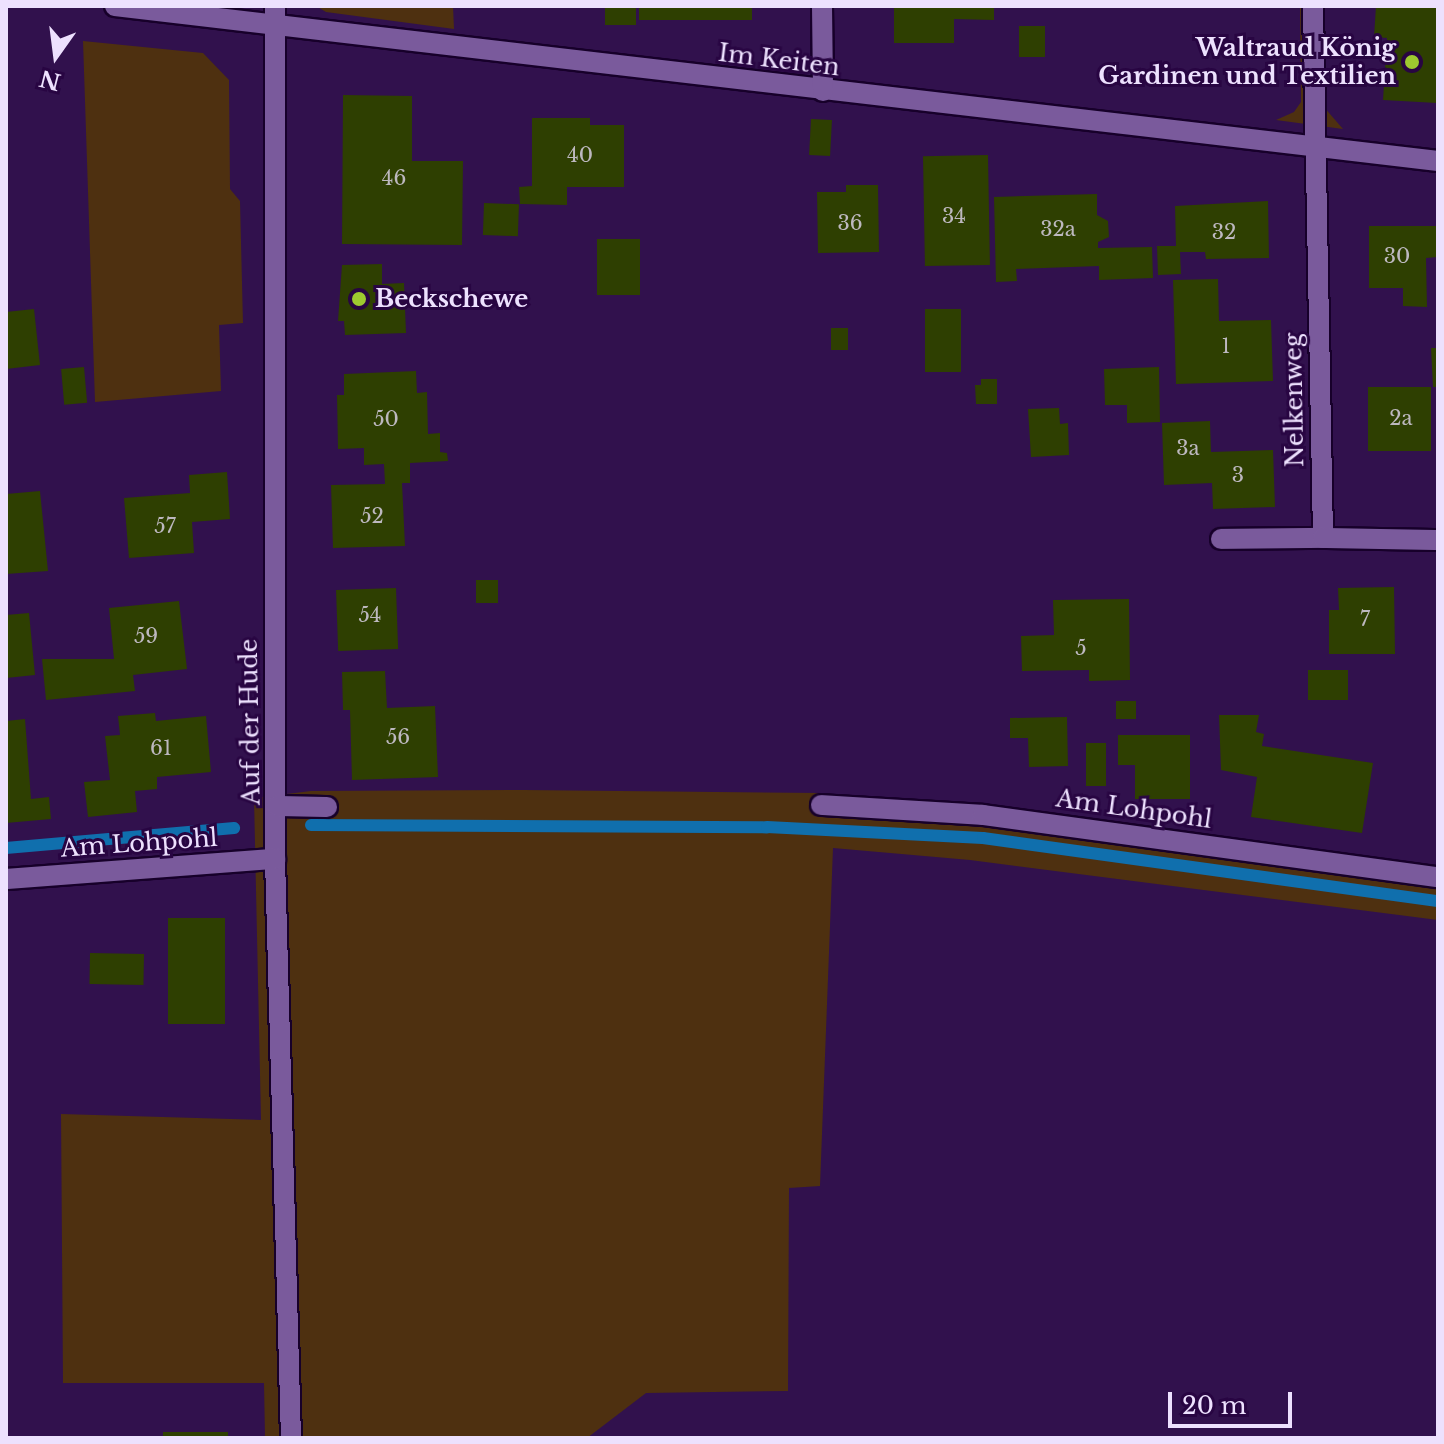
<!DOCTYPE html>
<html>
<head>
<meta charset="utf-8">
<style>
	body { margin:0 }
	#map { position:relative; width:1444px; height:1444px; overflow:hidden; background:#31114d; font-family:"Libre Baskerville",serif }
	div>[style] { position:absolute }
	.green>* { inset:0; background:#4e3010 }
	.stream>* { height:12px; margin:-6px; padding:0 6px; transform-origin:6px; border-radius:6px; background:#106fad }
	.building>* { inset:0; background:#2e3f01; transform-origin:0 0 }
	.roads { filter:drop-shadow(2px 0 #17002a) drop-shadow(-2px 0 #17002a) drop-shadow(0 2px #17002a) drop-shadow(0 -2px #17002a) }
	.service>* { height:20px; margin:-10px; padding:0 10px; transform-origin:10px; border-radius:10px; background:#7a5a9c }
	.minor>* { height:20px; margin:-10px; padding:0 10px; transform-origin:10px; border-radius:10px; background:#7a5a9c }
	.dots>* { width:22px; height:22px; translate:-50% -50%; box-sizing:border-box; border:4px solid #280542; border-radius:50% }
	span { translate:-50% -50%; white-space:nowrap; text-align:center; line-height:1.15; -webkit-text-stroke:6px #280542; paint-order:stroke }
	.number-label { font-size:20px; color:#bdb8bf }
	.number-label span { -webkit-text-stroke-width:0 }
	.poi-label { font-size:24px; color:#ede1fe; font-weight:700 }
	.right { translate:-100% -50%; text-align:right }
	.left { translate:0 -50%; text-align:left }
	.street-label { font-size:24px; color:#ede1fe }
	.frame { position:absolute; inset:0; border:8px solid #ede1fe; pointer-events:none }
	.north { position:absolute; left:16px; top:16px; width:80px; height:80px; -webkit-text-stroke:6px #280542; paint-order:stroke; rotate:194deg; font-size:22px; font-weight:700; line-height:32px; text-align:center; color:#ede1fe }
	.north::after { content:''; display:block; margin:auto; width:28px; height:36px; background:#ede1fe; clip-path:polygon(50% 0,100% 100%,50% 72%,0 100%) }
	.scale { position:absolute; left:1168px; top:1392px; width:124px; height:36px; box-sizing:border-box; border:4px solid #ede1fe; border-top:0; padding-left:10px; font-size:24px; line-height:28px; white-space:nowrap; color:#ede1fe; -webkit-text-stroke:6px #280542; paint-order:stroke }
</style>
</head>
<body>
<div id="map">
	<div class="green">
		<i style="clip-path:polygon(316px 6px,453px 6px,454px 29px,326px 12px)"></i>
		<i style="clip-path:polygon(1300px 6px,1323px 6px,1323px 106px,1343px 129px,1276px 120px,1294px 112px,1301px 102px)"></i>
		<i style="clip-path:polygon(83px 41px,203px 53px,229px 80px,230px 189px,240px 201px,243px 323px,219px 325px,221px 391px,95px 402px)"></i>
		<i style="clip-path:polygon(524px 790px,821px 793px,996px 809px,1438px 868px,1438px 920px,970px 860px,833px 848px,820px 1186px,789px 1188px,788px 1391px,646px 1393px,587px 1438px,265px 1438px,264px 1383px,63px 1383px,61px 1114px,261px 1120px,254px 798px,311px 791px)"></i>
	</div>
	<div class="stream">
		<i style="left:311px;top:825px;width:456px;rotate:0.3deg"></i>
		<i style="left:767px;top:827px;width:216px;rotate:2.9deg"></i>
		<i style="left:983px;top:838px;width:459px;rotate:7.9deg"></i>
		<i style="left:6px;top:848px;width:229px;rotate:-5deg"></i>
	</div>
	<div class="building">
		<i style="left:605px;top:6px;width:31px;height:19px"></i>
		<i style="left:639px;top:6px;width:113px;height:14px"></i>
		<i style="clip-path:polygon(894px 6px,994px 6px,994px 20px,954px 19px,954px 43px,894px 43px)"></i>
		<i style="clip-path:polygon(1376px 6px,1438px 6px,1437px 103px,1383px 100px,1387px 38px,1374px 37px)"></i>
		<i style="left:1019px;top:26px;width:26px;height:31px"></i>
		<i style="clip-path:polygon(343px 95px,412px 96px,412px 161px,463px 161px,462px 245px,342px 244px)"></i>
		<i style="clip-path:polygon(532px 118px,590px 118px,590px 125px,624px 125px,624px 187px,567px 187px,567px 205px,520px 204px,519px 187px,532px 186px)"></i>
		<i style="left:811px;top:119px;width:21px;height:36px;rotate:3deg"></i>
		<i style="left:988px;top:155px;width:110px;height:65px;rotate:89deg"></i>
		<i style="clip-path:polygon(846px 185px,878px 185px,879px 252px,818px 253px,817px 192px,846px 192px)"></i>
		<i style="clip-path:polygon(1097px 194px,1097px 215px,1108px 221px,1109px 237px,1098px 242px,1098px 248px,1152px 247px,1153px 278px,1099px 280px,1099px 266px,1016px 269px,1017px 281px,996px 282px,994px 197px)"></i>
		<i style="clip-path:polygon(1268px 201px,1269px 258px,1206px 259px,1205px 252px,1180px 252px,1181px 274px,1158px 275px,1157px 246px,1176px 246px,1175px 206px)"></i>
		<i style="left:484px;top:203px;width:35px;height:32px;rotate:2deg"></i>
		<i style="clip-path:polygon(1369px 226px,1438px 226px,1438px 257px,1426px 258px,1427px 307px,1403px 306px,1403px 288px,1369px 288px)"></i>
		<i style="left:597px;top:239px;width:43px;height:56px"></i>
		<i style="clip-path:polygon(382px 264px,382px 284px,404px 283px,406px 333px,345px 335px,344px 321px,338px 321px,342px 265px)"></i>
		<i style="clip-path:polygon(1218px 279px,1219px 321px,1271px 320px,1273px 381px,1176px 384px,1173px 280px)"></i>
		<i style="clip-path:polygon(34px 309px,40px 365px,6px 369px,6px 312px)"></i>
		<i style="left:925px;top:309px;width:36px;height:63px"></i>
		<i style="left:831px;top:328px;width:17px;height:22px"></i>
		<i style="clip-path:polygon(1431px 348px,1438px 348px,1438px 387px,1433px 387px)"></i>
		<i style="left:84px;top:367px;width:36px;height:23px;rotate:85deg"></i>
		<i style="clip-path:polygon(1159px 367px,1160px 422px,1127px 423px,1127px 405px,1105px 405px,1104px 369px)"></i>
		<i style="clip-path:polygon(416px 371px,417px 393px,427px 392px,428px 434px,440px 433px,440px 452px,447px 453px,448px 461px,410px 463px,410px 483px,402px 483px,405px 546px,333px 548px,331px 485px,385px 484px,384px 464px,364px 465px,364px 448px,338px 449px,337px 395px,344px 395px,344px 374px)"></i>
		<i style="clip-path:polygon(981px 379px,997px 379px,997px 404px,976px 404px,975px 385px,981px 385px)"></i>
		<i style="left:1368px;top:387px;width:63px;height:64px"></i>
		<i style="clip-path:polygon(1059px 408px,1060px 424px,1068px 423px,1069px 455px,1031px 457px,1028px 409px)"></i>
		<i style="clip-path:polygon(1210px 421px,1211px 452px,1273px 450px,1275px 507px,1213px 509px,1212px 483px,1164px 485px,1162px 423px)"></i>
		<i style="clip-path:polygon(227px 472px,230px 519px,192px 522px,194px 553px,129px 558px,124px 498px,190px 493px,189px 475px)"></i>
		<i style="clip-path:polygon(40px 491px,48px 571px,6px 574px,6px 494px)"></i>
		<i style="left:498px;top:580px;width:23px;height:22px;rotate:90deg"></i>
		<i style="clip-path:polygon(1394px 587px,1395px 654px,1329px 654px,1329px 610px,1339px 610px,1338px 588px)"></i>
		<i style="left:396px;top:588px;width:61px;height:60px;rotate:88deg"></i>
		<i style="clip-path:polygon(1129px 599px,1130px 680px,1089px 681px,1089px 670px,1022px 671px,1021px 636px,1054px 635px,1053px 600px)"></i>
		<i style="clip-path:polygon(179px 601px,187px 669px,133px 675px,135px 691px,46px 700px,42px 659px,114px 659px,109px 608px)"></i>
		<i style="clip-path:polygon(29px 613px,35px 675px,6px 678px,6px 615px)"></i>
		<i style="left:1308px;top:670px;width:40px;height:30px"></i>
		<i style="clip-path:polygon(385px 671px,387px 708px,435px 706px,438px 777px,352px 780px,350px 710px,343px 710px,342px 672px)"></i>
		<i style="left:1116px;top:701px;width:20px;height:18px"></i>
		<i style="clip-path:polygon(155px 713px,156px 721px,206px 716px,211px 772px,157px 777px,157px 789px,135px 791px,137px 812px,88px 817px,84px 782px,110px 780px,105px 736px,120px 735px,118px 716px)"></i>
		<i style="clip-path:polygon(1219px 715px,1259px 715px,1256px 732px,1264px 734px,1262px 746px,1373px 763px,1362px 833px,1251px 817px,1257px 777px,1221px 770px)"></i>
		<i style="clip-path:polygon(1067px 717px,1068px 766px,1029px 767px,1028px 738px,1010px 738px,1010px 718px)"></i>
		<i style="clip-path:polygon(25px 719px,31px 799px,49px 797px,51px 819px,6px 823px,6px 721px)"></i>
		<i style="clip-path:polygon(1118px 735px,1190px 735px,1190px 799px,1135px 799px,1135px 765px,1118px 765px)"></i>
		<i style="left:1086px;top:743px;width:20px;height:43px"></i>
		<i style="left:168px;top:918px;width:57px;height:106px"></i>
		<i style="left:90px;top:953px;width:54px;height:31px;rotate:1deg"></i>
		<i style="left:163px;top:1432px;width:65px;height:6px"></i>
	</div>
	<div class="roads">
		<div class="service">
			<i style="left:1221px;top:539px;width:102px;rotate:-0.6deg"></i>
		</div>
		<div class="minor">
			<i style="left:115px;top:6px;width:1332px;rotate:6.68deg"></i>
			<i style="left:275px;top:6px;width:853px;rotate:90deg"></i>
			<i style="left:275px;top:859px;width:579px;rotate:88.42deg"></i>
			<i style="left:822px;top:6px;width:85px;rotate:89.3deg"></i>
			<i style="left:1313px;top:6px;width:532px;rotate:88.92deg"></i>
			<i style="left:1323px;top:538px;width:115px;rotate:1deg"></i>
			<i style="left:821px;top:805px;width:162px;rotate:3.5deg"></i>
			<i style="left:983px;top:815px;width:459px;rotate:7.8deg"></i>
			<i style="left:277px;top:806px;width:50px;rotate:1.1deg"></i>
			<i style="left:6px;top:879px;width:270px;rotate:-4.3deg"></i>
		</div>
	</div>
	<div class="dots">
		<i style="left:1412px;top:62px;background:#9dca2f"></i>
		<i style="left:359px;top:299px;background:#9dca2f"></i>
	</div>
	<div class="number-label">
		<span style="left:580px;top:155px">40</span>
		<span style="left:394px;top:178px">46</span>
		<span style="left:954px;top:216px">34</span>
		<span style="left:850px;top:223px">36</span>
		<span style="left:1058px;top:229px">32a</span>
		<span style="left:1224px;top:232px">32</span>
		<span style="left:1397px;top:256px">30</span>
		<span style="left:1226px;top:346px">1</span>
		<span style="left:1401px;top:418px">2a</span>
		<span style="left:386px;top:419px">50</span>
		<span style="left:1188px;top:448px">3a</span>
		<span style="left:1238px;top:475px">3</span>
		<span style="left:372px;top:516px">52</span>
		<span style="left:165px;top:526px">57</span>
		<span style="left:370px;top:615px">54</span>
		<span style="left:1365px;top:619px">7</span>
		<span style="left:146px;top:636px">59</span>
		<span style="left:1081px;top:648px">5</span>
		<span style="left:398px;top:737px">56</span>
		<span style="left:161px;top:748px">61</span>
	</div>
	<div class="poi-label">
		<span class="right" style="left:1396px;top:62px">Waltraud König<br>Gardinen und Textilien</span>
		<span class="left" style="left:375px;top:299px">Beckschewe</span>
	</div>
	<div class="street-label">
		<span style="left:779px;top:60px;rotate:7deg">Im Keiten</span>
		<span style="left:1294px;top:400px;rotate:-91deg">Nelkenweg</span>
		<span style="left:250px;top:722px;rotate:-91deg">Auf der Hude</span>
		<span style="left:1134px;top:809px;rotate:8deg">Am Lohpohl</span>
		<span style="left:139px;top:843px;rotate:-4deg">Am Lohpohl</span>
	</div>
	<div class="frame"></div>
	<div class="north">N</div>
	<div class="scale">20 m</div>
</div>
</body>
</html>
